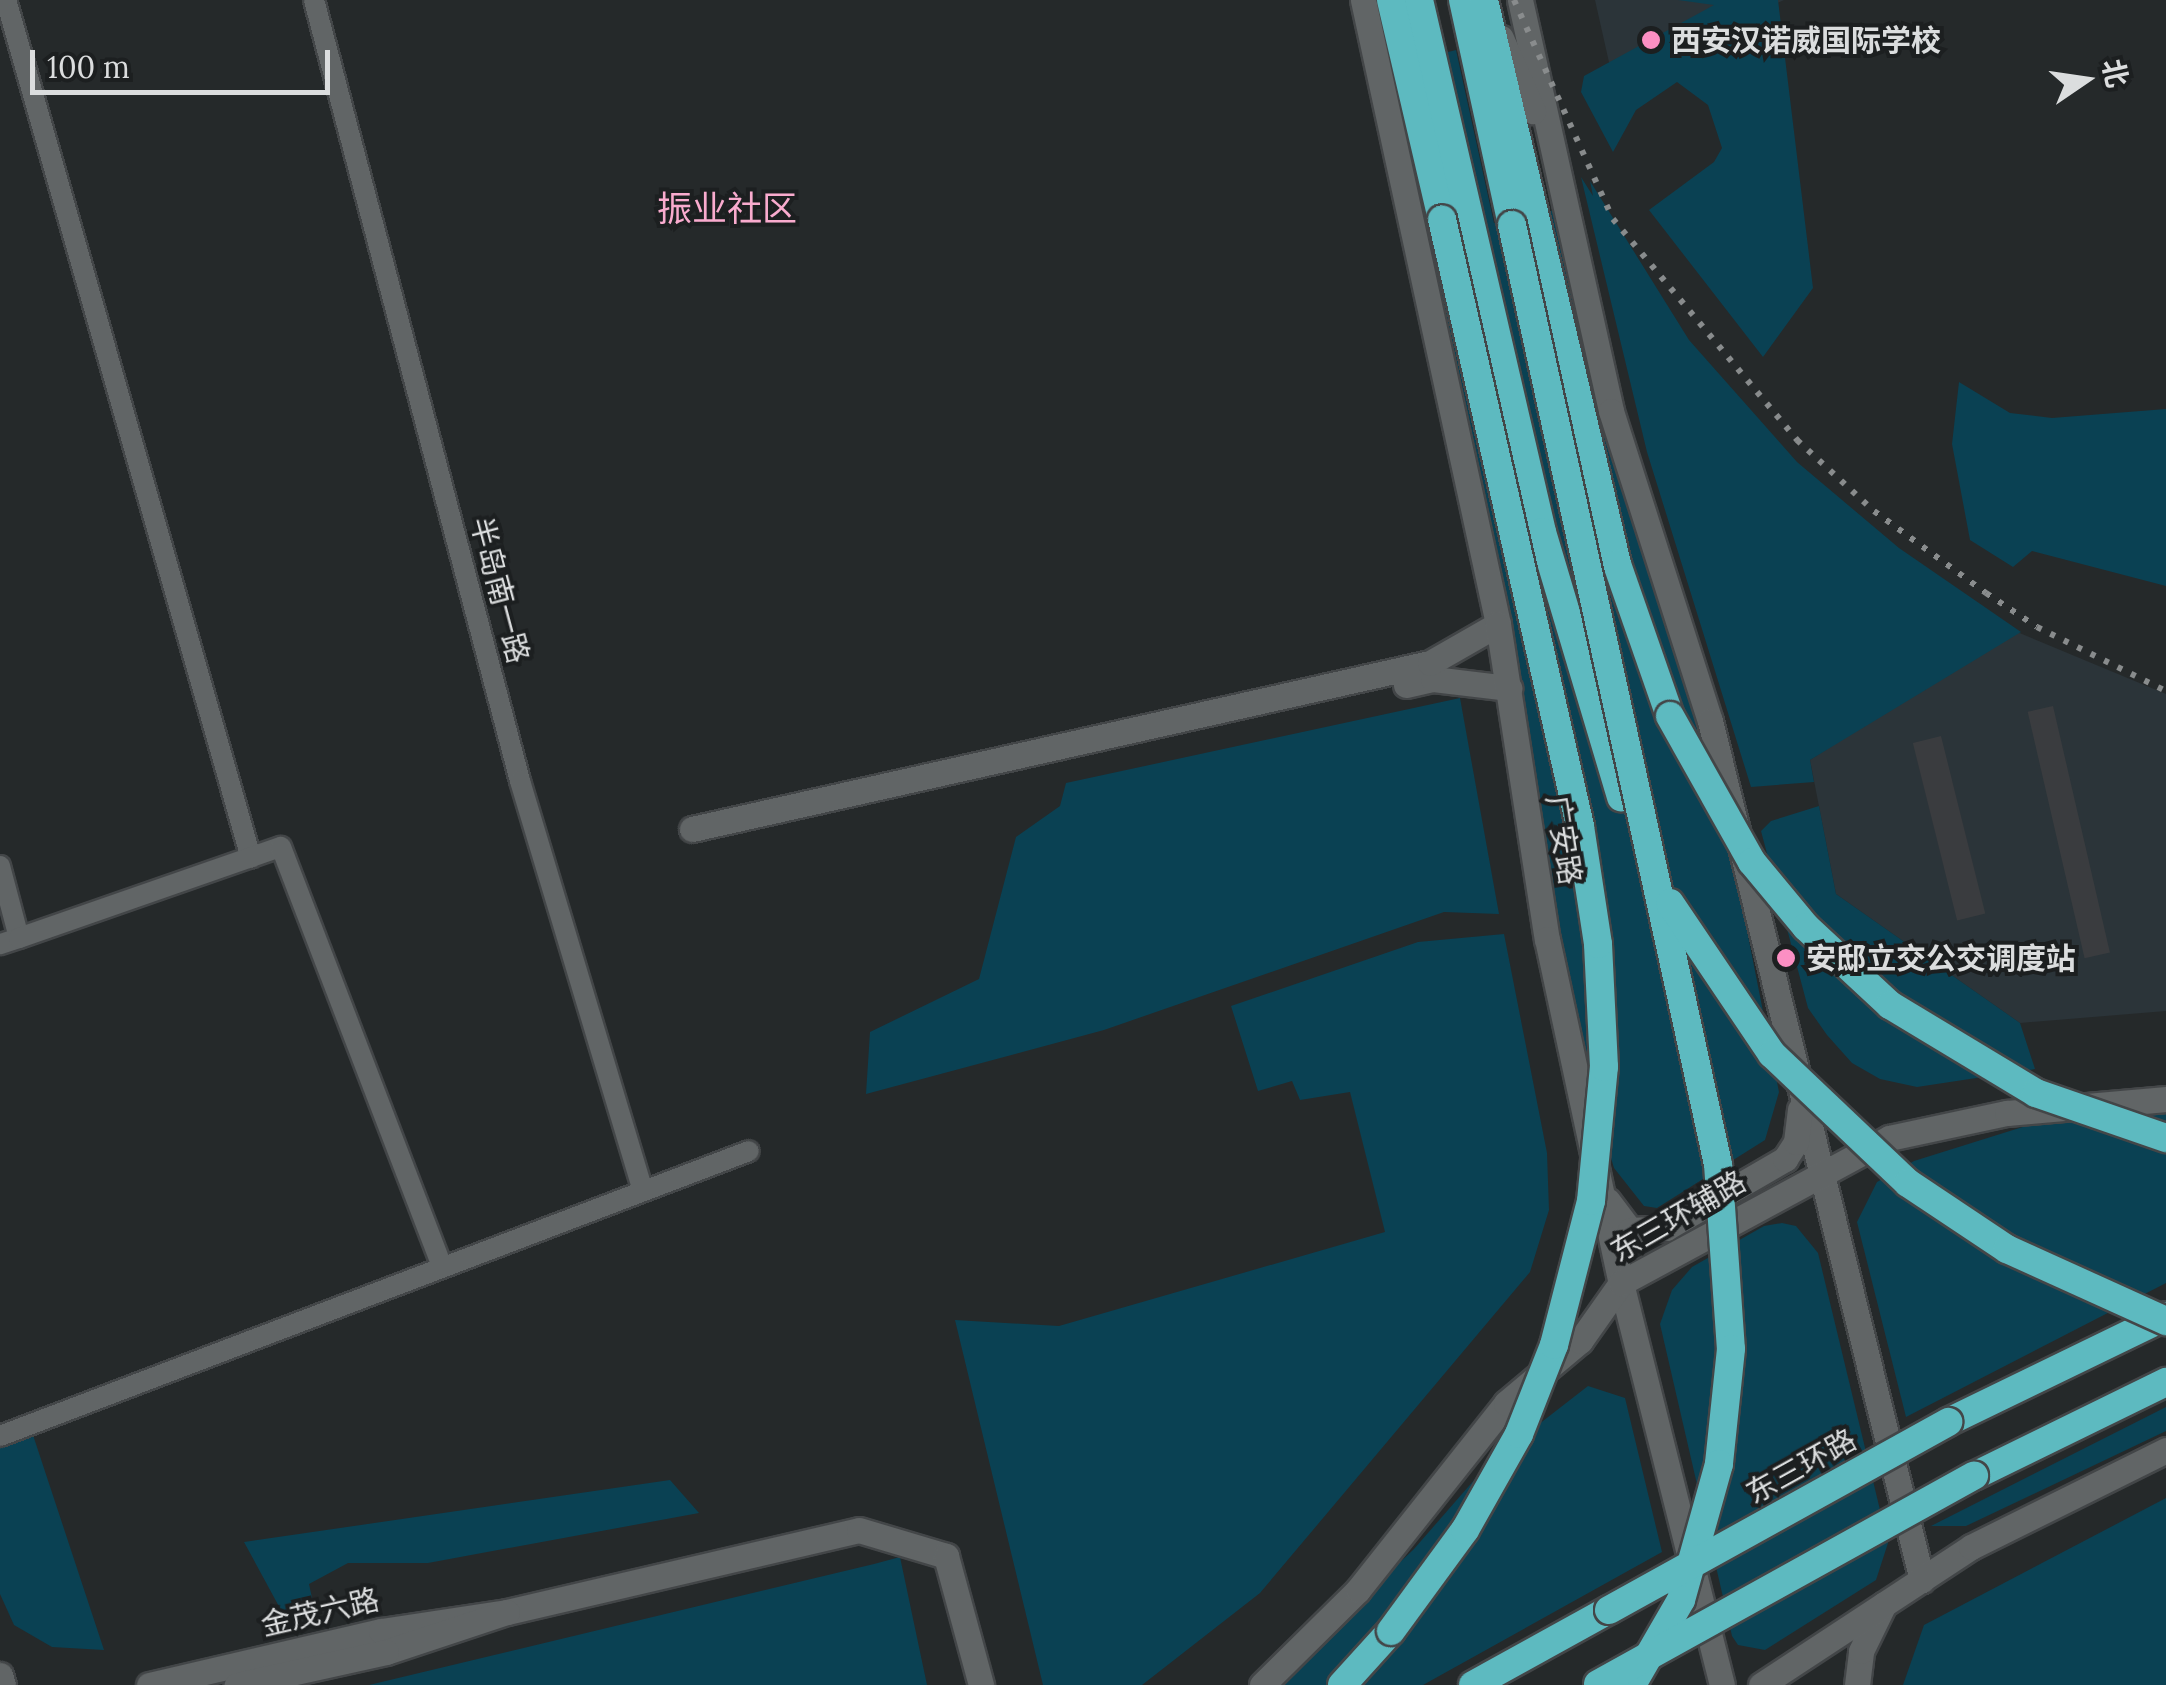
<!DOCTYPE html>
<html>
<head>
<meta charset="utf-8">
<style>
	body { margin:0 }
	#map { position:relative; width:2166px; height:1685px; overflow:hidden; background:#25292a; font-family:Lora,"Noto Sans SC",serif }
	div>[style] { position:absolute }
	.built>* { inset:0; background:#2b3439 }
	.green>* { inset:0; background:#0a4153 }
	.building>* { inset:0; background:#3a3c3f; transform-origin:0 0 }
	.roads { filter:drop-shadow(2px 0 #434648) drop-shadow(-2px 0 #434648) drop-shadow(0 2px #434648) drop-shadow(0 -2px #434648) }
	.minor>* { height:20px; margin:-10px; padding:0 10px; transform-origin:10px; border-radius:10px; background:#616566 }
	.tertiary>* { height:25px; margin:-12.5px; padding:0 12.5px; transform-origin:12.5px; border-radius:12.5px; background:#616566 }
	.secondary>* { height:25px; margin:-12.5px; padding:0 12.5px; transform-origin:12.5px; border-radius:12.5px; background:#616566 }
	.trunk>* { height:28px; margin:-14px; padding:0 14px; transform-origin:14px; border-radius:14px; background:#5dbac0 }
	.rail>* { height:6px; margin-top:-3px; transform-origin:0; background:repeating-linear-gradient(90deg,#898c8d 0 5px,transparent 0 15px) }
	.bridges { filter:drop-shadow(2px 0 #434648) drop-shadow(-2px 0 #434648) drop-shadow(0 2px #434648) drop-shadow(0 -2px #434648) }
	.trunk-bridge>* { height:28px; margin:-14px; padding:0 14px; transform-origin:14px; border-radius:14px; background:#5dbac0 }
	.dots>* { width:28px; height:28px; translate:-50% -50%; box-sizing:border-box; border:5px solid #1c1f20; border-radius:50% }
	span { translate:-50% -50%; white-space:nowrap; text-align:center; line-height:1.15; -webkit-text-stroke:8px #1c1f20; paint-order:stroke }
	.poi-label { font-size:30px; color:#dbddde; font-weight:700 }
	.left { translate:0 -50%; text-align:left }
	.street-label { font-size:30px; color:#dbddde }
	.quarter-label { font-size:35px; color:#f9abce }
	.north { position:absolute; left:2036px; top:30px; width:100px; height:100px; -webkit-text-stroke:8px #1c1f20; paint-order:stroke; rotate:77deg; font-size:28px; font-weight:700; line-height:40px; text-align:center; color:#dbddde }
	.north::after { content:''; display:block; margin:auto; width:35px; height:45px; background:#dbddde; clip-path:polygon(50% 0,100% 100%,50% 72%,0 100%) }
	.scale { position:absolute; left:30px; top:50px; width:300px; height:45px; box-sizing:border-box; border:5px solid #dbddde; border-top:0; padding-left:12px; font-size:30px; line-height:35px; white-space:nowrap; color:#dbddde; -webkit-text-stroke:8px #1c1f20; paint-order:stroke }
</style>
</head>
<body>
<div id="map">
	<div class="built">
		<i style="clip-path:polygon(1595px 0,1784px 0,1613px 80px)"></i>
		<i style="clip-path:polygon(2010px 629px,2166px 694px,2166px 1011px,2020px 1023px,1836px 894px,1810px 760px)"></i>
	</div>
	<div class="green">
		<i style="clip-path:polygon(1678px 0,1778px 0,1813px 288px,1763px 357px,1649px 210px,1714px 162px,1722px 148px,1708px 105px,1677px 82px,1636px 110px,1613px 152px,1581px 92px,1584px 76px,1714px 5px)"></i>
		<i style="clip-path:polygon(1456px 50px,1494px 223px,1555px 210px,1708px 734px,1779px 1092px,1765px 1140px,1657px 1208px,1644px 1206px,1614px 1168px,1593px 1099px,1554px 922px,1523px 693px,1497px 563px,1385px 68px)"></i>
		<i style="clip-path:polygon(1581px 177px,1593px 196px,1590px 181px,1689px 340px,1797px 462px,1899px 548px,2021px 632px,1810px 760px,1814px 782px,1751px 787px,1647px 452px)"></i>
		<i style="clip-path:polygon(1959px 382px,2010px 413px,2052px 418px,2166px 409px,2166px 586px,2032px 551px,2013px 567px,1970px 540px,1952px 444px)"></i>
		<i style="clip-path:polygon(1460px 698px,1499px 914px,1444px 912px,1104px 1030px,866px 1094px,870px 1032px,979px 979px,1016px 837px,1060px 806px,1066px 783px)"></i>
		<i style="clip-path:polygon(1819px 806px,1836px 894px,2020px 1023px,2035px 1069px,1917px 1087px,1880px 1079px,1852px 1063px,1827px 1035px,1808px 1008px,1761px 831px,1771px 821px)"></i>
		<i style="clip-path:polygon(1504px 934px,1547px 1153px,1549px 1210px,1530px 1272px,1260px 1593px,1142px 1685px,1043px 1685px,955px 1320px,1059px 1326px,1385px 1232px,1350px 1092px,1300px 1100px,1292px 1081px,1258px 1091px,1231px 1006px,1418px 942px)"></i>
		<i style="clip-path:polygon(2166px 1104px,2166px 1283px,1906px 1417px,1857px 1222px,1877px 1182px,1914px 1161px,2029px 1125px)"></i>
		<i style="clip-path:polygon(1782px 1223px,1796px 1226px,1818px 1253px,1888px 1543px,1876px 1580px,1765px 1650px,1738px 1645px,1732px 1636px,1660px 1324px,1672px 1290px,1692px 1267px,1764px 1226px)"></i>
		<i style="clip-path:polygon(1588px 1386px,1625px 1398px,1662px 1552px,1423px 1685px,1270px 1685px,1414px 1549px,1489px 1463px)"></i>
		<i style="clip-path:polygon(2166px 1407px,2166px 1431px,1966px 1526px,1931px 1526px)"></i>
		<i style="clip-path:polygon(31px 1429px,104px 1650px,52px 1647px,14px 1625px,0 1594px,0 1443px)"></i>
		<i style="clip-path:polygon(670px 1480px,699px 1513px,428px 1563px,348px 1563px,309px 1584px,314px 1607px,282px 1612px,244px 1542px)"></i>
		<i style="clip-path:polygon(2166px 1498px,2166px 1685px,1903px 1685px,1924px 1625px)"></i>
		<i style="clip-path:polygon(900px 1557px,927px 1685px,369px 1685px,874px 1564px)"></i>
	</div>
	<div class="building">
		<i style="left:2053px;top:706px;width:253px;height:26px;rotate:77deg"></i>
		<i style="left:1941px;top:736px;width:183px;height:29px;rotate:76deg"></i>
	</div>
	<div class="roads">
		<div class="minor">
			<i style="left:6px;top:0;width:892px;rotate:74.06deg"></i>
			<i style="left:314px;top:0;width:808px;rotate:75.22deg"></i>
			<i style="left:520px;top:781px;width:428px;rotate:73.3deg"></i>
			<i style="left:0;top:866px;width:74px;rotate:75.2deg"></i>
			<i style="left:19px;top:938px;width:20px;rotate:162deg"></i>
			<i style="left:19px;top:938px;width:277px;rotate:-19.2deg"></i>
			<i style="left:281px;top:847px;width:449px;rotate:69deg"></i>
			<i style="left:0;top:1436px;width:801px;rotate:-20.83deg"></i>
		</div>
		<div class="tertiary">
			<i style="left:1406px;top:685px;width:28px;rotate:-13deg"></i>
			<i style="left:1433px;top:679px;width:77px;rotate:6.8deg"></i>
			<i style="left:692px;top:829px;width:756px;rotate:-12.68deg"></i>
			<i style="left:1430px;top:663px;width:78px;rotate:-29.8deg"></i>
			<i style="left:507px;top:1612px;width:361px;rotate:-13.1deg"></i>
			<i style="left:859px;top:1530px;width:91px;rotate:16.6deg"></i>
			<i style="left:946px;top:1556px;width:134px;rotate:74.8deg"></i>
			<i style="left:149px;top:1685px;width:238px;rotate:-13.1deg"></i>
			<i style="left:381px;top:1631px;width:127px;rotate:-8.6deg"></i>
			<i style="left:507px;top:1612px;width:127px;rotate:161.7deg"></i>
			<i style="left:386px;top:1652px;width:153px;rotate:167.5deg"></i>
			<i style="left:1857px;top:1685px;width:34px;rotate:-83deg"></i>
			<i style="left:1861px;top:1651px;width:52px;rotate:-63.9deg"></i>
		</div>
		<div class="secondary">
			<i style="left:1363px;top:0;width:638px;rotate:77.79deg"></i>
			<i style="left:1498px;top:624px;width:319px;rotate:81.2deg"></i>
			<i style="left:1547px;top:939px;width:352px;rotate:77.9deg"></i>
			<i style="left:1621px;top:1283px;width:414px;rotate:75.9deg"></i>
			<i style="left:1520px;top:0;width:421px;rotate:77.5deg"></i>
			<i style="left:1611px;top:411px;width:325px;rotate:72.3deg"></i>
			<i style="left:1710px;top:721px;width:885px;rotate:76.14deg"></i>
			<i style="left:1501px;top:38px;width:80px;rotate:66.3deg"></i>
			<i style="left:1608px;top:1201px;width:36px;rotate:53deg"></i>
			<i style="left:1630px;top:1230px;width:36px;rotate:-3deg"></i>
			<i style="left:1666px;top:1228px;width:138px;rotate:-30.1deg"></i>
			<i style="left:1785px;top:1159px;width:20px;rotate:-57deg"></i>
			<i style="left:1796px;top:1142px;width:33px;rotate:-83deg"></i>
			<i style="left:0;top:1675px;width:10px;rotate:73deg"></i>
			<i style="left:1262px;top:1685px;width:135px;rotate:-44.7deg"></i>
			<i style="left:1358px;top:1590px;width:238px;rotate:-51.6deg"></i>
			<i style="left:1506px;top:1403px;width:97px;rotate:-40deg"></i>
			<i style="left:1580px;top:1341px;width:71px;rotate:-54.7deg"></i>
			<i style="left:1621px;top:1283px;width:305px;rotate:-28.4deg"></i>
			<i style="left:1889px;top:1138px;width:121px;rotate:-12deg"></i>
			<i style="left:2007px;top:1113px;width:160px;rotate:-5deg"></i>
			<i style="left:1761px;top:1685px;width:251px;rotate:-33.3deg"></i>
			<i style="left:1971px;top:1547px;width:218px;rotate:-26.4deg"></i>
		</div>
		<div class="trunk">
			<i style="left:1391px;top:0;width:225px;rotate:76.9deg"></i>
			<i style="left:1419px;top:0;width:546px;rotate:76.98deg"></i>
			<i style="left:1542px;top:532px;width:277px;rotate:73.4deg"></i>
			<i style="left:1463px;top:0;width:230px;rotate:77.7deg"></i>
			<i style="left:1484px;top:0;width:579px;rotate:76.73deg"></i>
			<i style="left:1617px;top:564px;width:161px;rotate:70.8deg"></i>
			<i style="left:1948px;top:1422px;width:242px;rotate:-25.9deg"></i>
			<i style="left:1974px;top:1476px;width:214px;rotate:-26.1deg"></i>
			<i style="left:1342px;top:1685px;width:73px;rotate:-47.8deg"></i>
			<i style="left:1473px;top:1685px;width:155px;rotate:-28.9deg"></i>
		</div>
	</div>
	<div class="rail">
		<i style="left:1514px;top:0;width:240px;rotate:65.7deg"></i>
		<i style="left:1613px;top:219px;width:288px;rotate:50.2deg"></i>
		<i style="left:1797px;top:440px;width:105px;rotate:42.7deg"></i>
		<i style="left:1874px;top:511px;width:139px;rotate:36.2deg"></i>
		<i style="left:1986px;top:593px;width:61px;rotate:33.7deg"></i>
		<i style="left:2037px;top:627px;width:144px;rotate:26.4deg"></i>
	</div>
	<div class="bridges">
		<div class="trunk-bridge">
			<i style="left:1512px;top:225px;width:961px;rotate:77.63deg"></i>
			<i style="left:1718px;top:1164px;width:185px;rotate:86deg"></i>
			<i style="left:1731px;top:1349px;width:116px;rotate:96deg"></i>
			<i style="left:1719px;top:1464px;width:141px;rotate:105.6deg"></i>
			<i style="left:1681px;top:1600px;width:98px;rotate:120deg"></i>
			<i style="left:1670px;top:716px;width:167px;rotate:60.7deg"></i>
			<i style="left:1752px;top:862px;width:85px;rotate:50.3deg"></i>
			<i style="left:1806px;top:927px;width:115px;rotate:42.9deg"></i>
			<i style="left:1890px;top:1005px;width:170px;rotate:31.1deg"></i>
			<i style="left:2036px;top:1093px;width:138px;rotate:19.1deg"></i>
			<i style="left:1670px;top:903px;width:182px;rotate:56deg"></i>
			<i style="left:1772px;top:1054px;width:187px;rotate:43.5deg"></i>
			<i style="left:1908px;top:1183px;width:119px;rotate:33.7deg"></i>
			<i style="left:2007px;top:1249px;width:175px;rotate:24.4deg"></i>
			<i style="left:1609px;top:1610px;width:388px;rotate:-29deg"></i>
			<i style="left:1391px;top:1631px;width:125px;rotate:-53.8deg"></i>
			<i style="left:1465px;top:1530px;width:110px;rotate:-60.6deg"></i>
			<i style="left:1519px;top:1434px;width:96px;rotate:-68.5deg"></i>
			<i style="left:1554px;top:1345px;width:149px;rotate:-75.6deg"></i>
			<i style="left:1591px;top:1201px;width:135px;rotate:-84.5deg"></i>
			<i style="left:1604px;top:1067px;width:123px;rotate:-92.8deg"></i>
			<i style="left:1598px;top:944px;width:119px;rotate:-98.7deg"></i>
			<i style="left:1580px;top:826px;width:622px;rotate:-102.81deg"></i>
			<i style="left:1598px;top:1684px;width:430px;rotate:-29deg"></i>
		</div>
	</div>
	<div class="dots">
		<i style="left:1651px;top:40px;background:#fc8fc3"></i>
		<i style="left:1786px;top:958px;background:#fc8fc3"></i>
	</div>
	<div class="poi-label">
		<span class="left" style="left:1671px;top:40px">西安汉诺威国际学校</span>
		<span class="left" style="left:1806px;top:958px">安邸立交公交调度站</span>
	</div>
	<div class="street-label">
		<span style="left:500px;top:590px;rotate:75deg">半岛南一路</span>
		<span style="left:1564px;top:840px;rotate:81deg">广安路</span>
		<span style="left:1678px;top:1216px;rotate:-30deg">东三环辅路</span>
		<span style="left:1801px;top:1466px;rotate:-29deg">东三环路</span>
		<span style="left:320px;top:1612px;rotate:-13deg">金茂六路</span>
	</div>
	<div class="quarter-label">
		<span style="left:727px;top:209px">振业社区</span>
	</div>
	<div class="north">北</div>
	<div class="scale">100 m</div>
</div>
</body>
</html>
